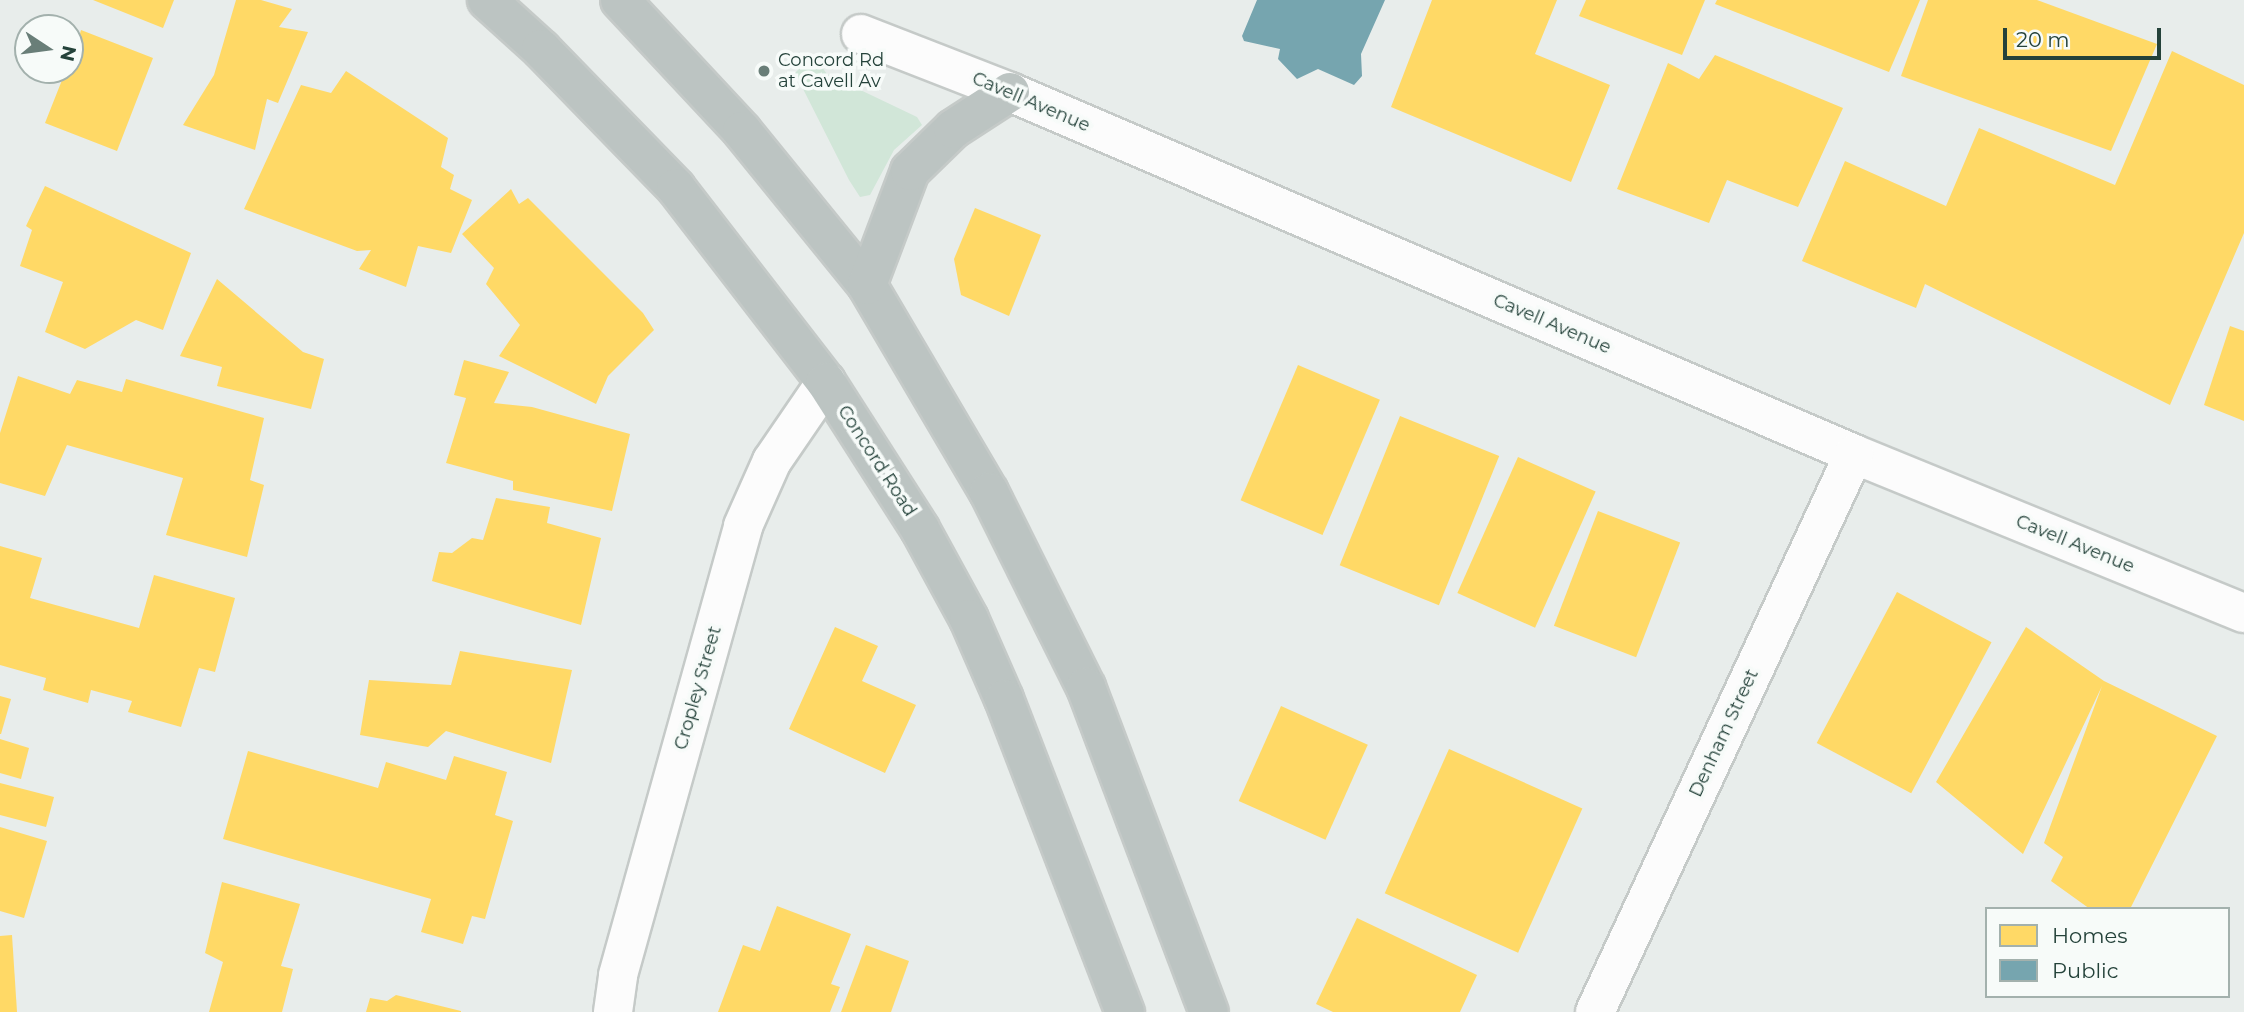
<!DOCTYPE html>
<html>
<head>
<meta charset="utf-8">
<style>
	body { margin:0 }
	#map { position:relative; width:2244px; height:1012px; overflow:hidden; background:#e8edeb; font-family:Montserrat,sans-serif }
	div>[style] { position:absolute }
	.green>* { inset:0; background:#d1e6d8 }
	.homes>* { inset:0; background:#ffd966; transform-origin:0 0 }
	.public>* { inset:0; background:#76a5af }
	.roads { filter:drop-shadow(2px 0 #c5cac8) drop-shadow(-2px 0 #c5cac8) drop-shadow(0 2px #c5cac8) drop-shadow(0 -2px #c5cac8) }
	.street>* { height:38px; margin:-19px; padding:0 19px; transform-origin:19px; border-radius:19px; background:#fcfcfc }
	.highway>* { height:38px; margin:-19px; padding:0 19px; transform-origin:19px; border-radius:19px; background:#bcc4c2 }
	.dots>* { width:19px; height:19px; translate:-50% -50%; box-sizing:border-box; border:4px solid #f7fbf9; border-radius:50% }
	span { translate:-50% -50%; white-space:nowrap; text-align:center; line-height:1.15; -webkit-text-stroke:7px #f7fbf9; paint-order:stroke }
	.poi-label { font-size:18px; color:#24423a }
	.left { translate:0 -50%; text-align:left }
	.street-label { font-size:18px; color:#24423a }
	.legend { position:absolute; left:1985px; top:907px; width:245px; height:91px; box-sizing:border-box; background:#f7fbf9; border:2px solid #a3b1ad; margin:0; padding:9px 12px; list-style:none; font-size:21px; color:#24423a }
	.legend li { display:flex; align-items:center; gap:14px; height:35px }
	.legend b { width:35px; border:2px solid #a3b1ad }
	.north { position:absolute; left:14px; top:14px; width:70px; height:70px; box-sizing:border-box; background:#f7fbf9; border:2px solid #a3b1ad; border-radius:50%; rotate:103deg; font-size:19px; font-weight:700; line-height:28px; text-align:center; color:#24423a }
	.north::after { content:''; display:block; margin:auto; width:24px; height:32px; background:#697e78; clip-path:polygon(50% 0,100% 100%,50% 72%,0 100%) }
	.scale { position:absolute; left:2003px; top:28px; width:158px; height:32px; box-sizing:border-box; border:4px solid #24423a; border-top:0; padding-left:9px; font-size:21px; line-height:24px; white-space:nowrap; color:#24423a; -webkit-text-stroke:5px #f7fbf9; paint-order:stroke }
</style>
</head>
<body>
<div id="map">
	<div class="green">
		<i style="clip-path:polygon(813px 55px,827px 74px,917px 117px,922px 125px,894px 150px,870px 195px,860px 197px,849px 180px,795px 73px)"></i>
	</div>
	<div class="homes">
		<i style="clip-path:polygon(93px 0,174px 0,163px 28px)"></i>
		<i style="clip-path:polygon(236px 0,261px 0,292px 9px,279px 27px,308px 32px,278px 103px,267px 99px,255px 150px,183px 125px,214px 75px)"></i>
		<i style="clip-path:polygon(1432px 0,1557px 0,1535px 54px,1610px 85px,1571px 182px,1391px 107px)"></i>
		<i style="clip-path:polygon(1586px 0,1705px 0,1682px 55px,1579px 16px)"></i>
		<i style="clip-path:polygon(1717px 0,1920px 0,1889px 72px,1715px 4px)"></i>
		<i style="clip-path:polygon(1928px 0,2037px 0,2157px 44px,2111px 151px,1901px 76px)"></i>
		<i style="clip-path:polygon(81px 30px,153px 58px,117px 151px,45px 123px,66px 70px,70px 70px)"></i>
		<i style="clip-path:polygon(2172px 51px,2244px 85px,2244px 233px,2170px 405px,1925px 284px,1916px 308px,1802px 261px,1845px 161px,1946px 206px,1979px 128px,2115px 185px)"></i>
		<i style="clip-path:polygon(1715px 55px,1843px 108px,1798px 207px,1727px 180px,1709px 223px,1617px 189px,1668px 63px,1699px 79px)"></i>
		<i style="clip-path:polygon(346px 71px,448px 138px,441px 167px,454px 175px,450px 189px,472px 200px,451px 253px,418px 246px,406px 287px,359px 269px,371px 250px,357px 251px,244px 209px,301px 85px,331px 93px)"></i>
		<i style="clip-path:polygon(45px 186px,191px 253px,163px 330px,136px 320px,85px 349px,45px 332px,63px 282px,20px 266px,32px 230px,26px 226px)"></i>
		<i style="clip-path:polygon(511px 189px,519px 204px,528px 198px,643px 313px,654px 330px,608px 376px,596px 404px,499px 356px,520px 325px,486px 284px,494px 268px,462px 234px)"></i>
		<i style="clip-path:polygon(975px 208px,1041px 235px,1009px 316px,961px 295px,954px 259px)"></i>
		<i style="clip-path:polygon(217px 279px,303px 352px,324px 359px,311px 409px,217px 386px,222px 367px,180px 356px)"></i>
		<i style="clip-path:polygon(2230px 326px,2244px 331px,2244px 421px,2204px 405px)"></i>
		<i style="clip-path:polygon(464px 360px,509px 372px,494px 403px,532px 407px,630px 434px,612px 511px,513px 490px,513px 481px,446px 463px,466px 398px,454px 395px)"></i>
		<i style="left:1298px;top:365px;width:89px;height:147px;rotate:23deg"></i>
		<i style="clip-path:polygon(18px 376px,70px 394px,77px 380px,122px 392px,126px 379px,264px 418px,250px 480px,264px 485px,247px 557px,166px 535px,183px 478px,67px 445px,45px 496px,0 483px,0 433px)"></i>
		<i style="left:1400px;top:416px;width:107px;height:161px;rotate:22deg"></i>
		<i style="left:1518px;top:457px;width:85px;height:149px;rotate:24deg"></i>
		<i style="clip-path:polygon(496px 498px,550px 507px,547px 523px,601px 538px,581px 625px,432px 581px,439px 552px,452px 553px,472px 538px,483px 540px)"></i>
		<i style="left:1598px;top:511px;width:88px;height:123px;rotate:21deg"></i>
		<i style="clip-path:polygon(0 546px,42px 558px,30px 598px,139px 628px,154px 575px,235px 598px,215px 672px,199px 668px,181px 727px,128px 712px,132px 701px,91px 690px,88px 703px,43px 690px,46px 678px,0 665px)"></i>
		<i style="left:1897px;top:592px;width:107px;height:171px;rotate:28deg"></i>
		<i style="clip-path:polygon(835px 627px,878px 646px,862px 681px,916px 705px,885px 773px,789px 729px)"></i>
		<i style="clip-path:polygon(2026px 627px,2104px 681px,2217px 736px,2130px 909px,2090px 909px,2051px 881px,2063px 857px,2044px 843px,2102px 686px,2023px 854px,1936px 782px)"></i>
		<i style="clip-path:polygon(460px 651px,572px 670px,551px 763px,446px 731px,428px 747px,360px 735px,369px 680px,451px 685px)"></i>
		<i style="clip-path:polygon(0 696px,11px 699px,1px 734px,0 734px)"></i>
		<i style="left:1281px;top:706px;width:95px;height:104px;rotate:24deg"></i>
		<i style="clip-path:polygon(0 739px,29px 748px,21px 779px,0 773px)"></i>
		<i style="left:1449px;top:749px;width:146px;height:158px;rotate:24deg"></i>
		<i style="clip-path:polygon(248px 751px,378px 788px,386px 762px,446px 780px,454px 756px,507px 772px,495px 815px,513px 821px,485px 919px,472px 916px,463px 944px,421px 932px,431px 899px,223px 839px)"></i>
		<i style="clip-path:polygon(0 783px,54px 797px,46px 827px,0 815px)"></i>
		<i style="clip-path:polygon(0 827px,47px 841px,24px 918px,0 911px)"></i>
		<i style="clip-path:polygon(222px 882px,300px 904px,281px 966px,293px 969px,282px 1012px,209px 1012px,223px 962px,205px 953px)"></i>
		<i style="clip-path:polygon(777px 906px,851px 934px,831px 984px,840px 987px,830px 1012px,718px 1012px,743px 945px,760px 951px)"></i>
		<i style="clip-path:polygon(1357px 918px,1477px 975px,1460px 1012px,1333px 1012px,1316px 1004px)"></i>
		<i style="clip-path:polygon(12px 935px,17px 1012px,0 1012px,0 936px)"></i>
		<i style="clip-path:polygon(866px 945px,909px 961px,891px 1012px,841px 1012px)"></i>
		<i style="clip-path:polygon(396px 995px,461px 1011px,461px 1012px,366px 1012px,370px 998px,387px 1001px)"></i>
	</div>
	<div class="public">
		<i style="clip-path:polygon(1257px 0,1385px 0,1361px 54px,1362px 76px,1354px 85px,1318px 69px,1297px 79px,1278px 59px,1280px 49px,1244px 41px,1242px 36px)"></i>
	</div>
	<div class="roads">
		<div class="street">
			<i style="left:861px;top:34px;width:160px;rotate:21.3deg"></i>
			<i style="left:1010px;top:92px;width:918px;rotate:23.21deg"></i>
			<i style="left:1854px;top:454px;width:421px;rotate:22.2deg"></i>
			<i style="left:613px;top:1012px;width:37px;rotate:-82deg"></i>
			<i style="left:618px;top:975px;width:466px;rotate:-74.4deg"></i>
			<i style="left:743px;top:526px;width:71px;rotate:-66deg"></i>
			<i style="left:772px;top:461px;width:96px;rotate:-55.6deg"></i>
			<i style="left:1595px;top:1012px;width:615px;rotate:-65.1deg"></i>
		</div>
		<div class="highway">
			<i style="left:487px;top:0;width:73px;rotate:42.2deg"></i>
			<i style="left:541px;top:49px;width:194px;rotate:45.8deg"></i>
			<i style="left:676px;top:188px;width:245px;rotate:52.3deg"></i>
			<i style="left:826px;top:382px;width:174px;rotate:57.4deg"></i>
			<i style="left:920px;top:529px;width:102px;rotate:61.4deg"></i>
			<i style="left:969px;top:619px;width:87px;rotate:66.4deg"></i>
			<i style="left:1004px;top:699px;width:336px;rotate:68.9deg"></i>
			<i style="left:620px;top:0;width:179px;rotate:47deg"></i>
			<i style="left:742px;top:131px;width:198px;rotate:50.9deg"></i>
			<i style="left:867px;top:285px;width:240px;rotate:59.5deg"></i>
			<i style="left:989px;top:492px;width:218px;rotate:63.6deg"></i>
			<i style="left:1086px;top:687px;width:347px;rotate:69.3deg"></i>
			<i style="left:867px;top:285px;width:122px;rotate:-69.3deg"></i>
			<i style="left:910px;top:171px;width:60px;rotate:-44.3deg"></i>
			<i style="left:953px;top:129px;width:68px;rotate:-33deg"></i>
		</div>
	</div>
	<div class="dots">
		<i style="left:764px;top:71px;background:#697e78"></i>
	</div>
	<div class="poi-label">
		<span class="left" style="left:778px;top:71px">Concord Rd<br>at Cavell Av</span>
	</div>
	<div class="street-label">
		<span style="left:1031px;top:102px;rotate:23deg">Cavell Avenue</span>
		<span style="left:1552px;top:324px;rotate:23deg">Cavell Avenue</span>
		<span style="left:877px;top:461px;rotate:57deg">Concord Road</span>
		<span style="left:2075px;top:544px;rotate:22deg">Cavell Avenue</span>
		<span style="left:698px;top:688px;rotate:-74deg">Cropley Street</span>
		<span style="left:1724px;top:733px;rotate:-65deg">Denham Street</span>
	</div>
	<ul class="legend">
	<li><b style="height:19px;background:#ffd966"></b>Homes</li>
	<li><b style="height:19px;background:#76a5af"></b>Public</li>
	</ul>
	<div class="north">N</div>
	<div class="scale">20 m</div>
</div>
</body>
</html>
